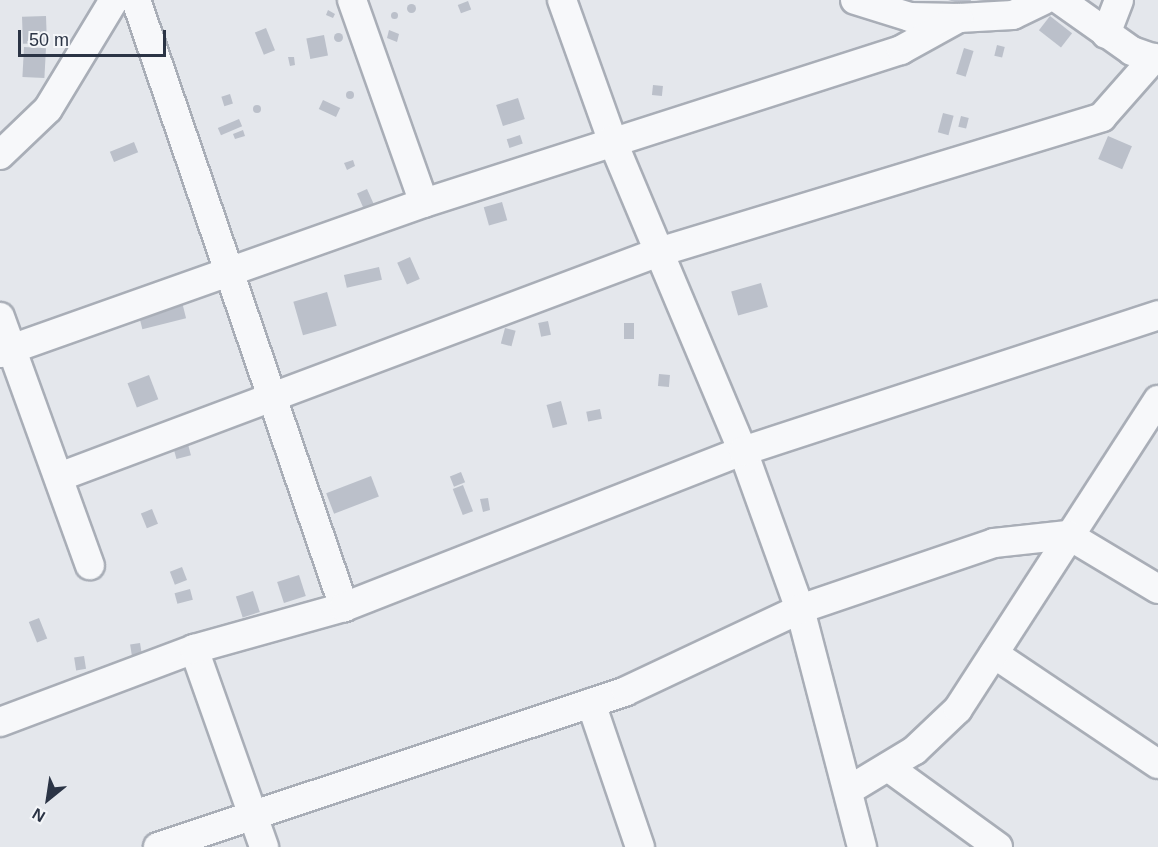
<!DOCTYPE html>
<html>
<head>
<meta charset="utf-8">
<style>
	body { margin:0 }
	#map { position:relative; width:1158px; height:847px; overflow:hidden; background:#e4e7ec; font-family:Helvetica,sans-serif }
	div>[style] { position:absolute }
	.building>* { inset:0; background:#bbc0ca; transform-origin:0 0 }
	.round { border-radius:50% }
	.roads { filter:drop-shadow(2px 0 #a9aeb7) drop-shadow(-2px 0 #a9aeb7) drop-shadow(0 2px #a9aeb7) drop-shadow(0 -2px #a9aeb7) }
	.minor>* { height:28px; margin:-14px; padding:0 14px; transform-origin:14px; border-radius:14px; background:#f7f8fa }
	span { translate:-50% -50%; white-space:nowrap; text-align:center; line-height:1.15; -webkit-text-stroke:4.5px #f4f6f9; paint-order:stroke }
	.north { position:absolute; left:18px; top:769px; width:60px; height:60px; -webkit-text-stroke:4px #f4f6f9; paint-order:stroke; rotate:210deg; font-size:16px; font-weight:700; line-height:24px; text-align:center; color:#2b3445 }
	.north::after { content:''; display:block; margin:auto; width:21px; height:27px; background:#2b3445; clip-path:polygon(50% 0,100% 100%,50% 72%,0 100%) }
	.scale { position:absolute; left:18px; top:30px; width:148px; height:27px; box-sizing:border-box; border:3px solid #2b3445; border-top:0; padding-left:8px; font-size:18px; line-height:21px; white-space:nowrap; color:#2b3445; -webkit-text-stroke:4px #f4f6f9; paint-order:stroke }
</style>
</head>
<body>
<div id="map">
	<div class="building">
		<i style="clip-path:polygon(948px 0,971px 0,969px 6px)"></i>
		<i style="left:468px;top:1px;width:9px;height:11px;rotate:69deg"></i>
		<i class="round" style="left:406.5px;top:3.5px;width:9px;height:9px"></i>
		<i style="clip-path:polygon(328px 10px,335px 14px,333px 18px,326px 15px)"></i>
		<i class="round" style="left:390.5px;top:11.5px;width:7px;height:7px"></i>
		<i style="left:46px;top:16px;width:27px;height:24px;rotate:88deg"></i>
		<i style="left:1050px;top:16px;width:28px;height:18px;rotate:38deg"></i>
		<i style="left:266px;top:28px;width:24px;height:12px;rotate:68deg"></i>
		<i style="clip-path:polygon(389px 30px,399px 34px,397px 42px,387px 38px)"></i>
		<i class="round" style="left:333.5px;top:32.5px;width:9px;height:9px"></i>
		<i style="left:324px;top:35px;width:21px;height:18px;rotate:79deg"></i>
		<i style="left:997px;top:45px;width:8px;height:11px;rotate:14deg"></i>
		<i style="left:24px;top:47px;width:22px;height:30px;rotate:3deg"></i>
		<i style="left:964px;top:48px;width:10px;height:27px;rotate:17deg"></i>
		<i style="clip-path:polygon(288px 57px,294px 57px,295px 65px,290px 66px)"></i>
		<i style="left:653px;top:85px;width:10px;height:10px;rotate:6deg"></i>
		<i class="round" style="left:346px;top:91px;width:8px;height:8px"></i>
		<i style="left:230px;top:94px;width:10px;height:9px;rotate:73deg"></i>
		<i style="left:518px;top:98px;width:22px;height:23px;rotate:72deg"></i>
		<i style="left:323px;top:100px;width:19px;height:10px;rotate:25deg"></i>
		<i class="round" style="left:253px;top:105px;width:8px;height:8px"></i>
		<i style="left:943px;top:113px;width:11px;height:20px;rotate:15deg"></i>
		<i style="left:961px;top:116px;width:8px;height:11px;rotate:14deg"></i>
		<i style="left:239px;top:119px;width:8px;height:23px;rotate:67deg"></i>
		<i style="clip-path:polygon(243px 130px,245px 136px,235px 139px,233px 134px)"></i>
		<i style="left:520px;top:135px;width:9px;height:14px;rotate:72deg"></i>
		<i style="left:1108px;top:136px;width:26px;height:25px;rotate:23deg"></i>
		<i style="left:134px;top:142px;width:11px;height:26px;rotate:68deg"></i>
		<i style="clip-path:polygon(353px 160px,355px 166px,347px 170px,344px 163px)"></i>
		<i style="left:367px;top:189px;width:22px;height:11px;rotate:66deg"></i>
		<i style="left:502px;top:202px;width:19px;height:19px;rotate:74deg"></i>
		<i style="left:410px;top:257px;width:24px;height:14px;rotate:66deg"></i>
		<i style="left:379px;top:267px;width:13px;height:36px;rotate:77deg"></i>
		<i style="left:761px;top:283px;width:25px;height:31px;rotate:74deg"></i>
		<i style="left:327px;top:292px;width:35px;height:35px;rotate:74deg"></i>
		<i style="left:180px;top:294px;width:25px;height:45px;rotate:76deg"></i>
		<i style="left:548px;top:321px;width:14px;height:10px;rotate:78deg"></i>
		<i style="left:624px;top:323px;width:10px;height:16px"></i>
		<i style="left:505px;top:328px;width:11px;height:16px;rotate:15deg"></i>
		<i style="left:659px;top:374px;width:11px;height:12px;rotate:5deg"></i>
		<i style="left:149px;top:375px;width:26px;height:23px;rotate:69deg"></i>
		<i style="left:561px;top:401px;width:24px;height:15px;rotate:75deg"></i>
		<i style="left:600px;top:409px;width:10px;height:14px;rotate:79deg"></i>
		<i style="left:185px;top:433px;width:23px;height:15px;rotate:75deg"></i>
		<i style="left:461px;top:472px;width:11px;height:12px;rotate:68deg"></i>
		<i style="left:371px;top:476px;width:22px;height:48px;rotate:69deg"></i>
		<i style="left:463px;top:485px;width:28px;height:11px;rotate:69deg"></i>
		<i style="clip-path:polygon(488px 498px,490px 510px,483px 512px,480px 499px)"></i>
		<i style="left:152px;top:509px;width:16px;height:12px;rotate:68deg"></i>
		<i style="left:182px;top:567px;width:14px;height:13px;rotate:69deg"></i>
		<i style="left:299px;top:575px;width:22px;height:23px;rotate:72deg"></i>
		<i style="left:190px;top:589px;width:11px;height:16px;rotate:75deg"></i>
		<i style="left:253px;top:591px;width:22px;height:18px;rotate:72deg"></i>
		<i style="left:39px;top:618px;width:22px;height:11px;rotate:68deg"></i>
		<i style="left:140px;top:643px;width:13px;height:10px;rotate:81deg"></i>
		<i style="left:84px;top:656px;width:13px;height:10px;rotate:81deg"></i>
	</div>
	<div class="roads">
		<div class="minor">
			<i style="left:136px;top:0;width:642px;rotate:71.09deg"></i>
			<i style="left:352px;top:0;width:215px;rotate:70.5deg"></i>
			<i style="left:562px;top:0;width:149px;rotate:70.3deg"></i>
			<i style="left:612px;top:140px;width:337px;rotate:67.2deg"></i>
			<i style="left:743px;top:451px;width:168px;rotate:70.2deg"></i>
			<i style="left:800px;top:609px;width:246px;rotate:75.4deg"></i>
			<i style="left:855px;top:0;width:58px;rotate:17.2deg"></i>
			<i style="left:910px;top:17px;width:49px;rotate:1.2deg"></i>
			<i style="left:959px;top:18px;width:54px;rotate:-3.2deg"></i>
			<i style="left:1013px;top:15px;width:34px;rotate:-26deg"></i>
			<i style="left:1060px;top:0;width:88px;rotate:35.3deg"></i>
			<i style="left:1132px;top:51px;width:28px;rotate:19deg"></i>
			<i style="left:1106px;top:34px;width:36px;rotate:-69deg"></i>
			<i style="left:0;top:155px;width:66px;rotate:-43.8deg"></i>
			<i style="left:48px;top:109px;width:127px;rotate:-58.8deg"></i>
			<i style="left:0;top:317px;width:264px;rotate:70.1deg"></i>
			<i style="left:0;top:353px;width:450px;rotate:-19.5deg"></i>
			<i style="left:424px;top:203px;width:501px;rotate:-17.78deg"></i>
			<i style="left:901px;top:50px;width:66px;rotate:-28.9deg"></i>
			<i style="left:59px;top:477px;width:641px;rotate:-20.56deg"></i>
			<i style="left:659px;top:252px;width:463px;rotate:-16.9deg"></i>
			<i style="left:1102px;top:117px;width:79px;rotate:-48.6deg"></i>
			<i style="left:194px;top:649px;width:210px;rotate:70.5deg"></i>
			<i style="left:994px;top:654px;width:197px;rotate:33.9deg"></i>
			<i style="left:591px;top:703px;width:152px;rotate:71.2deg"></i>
			<i style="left:0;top:722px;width:207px;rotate:-20.6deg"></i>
			<i style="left:194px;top:649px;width:156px;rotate:-15.6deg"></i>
			<i style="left:344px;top:607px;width:428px;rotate:-21.4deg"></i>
			<i style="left:743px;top:451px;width:437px;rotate:-18.1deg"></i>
			<i style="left:888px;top:767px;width:136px;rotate:36deg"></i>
			<i style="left:849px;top:790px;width:77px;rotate:-31.2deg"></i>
			<i style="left:915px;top:750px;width:59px;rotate:-43.6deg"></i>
			<i style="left:958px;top:709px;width:368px;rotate:-57.1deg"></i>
			<i style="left:158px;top:847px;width:493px;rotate:-18.4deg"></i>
			<i style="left:626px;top:691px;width:192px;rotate:-25.2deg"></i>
			<i style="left:800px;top:609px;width:205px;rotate:-18.8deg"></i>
			<i style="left:994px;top:543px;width:74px;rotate:-6.2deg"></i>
			<i style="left:1068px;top:535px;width:105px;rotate:31deg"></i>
		</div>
	</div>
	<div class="north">N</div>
	<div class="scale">50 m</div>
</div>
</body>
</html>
